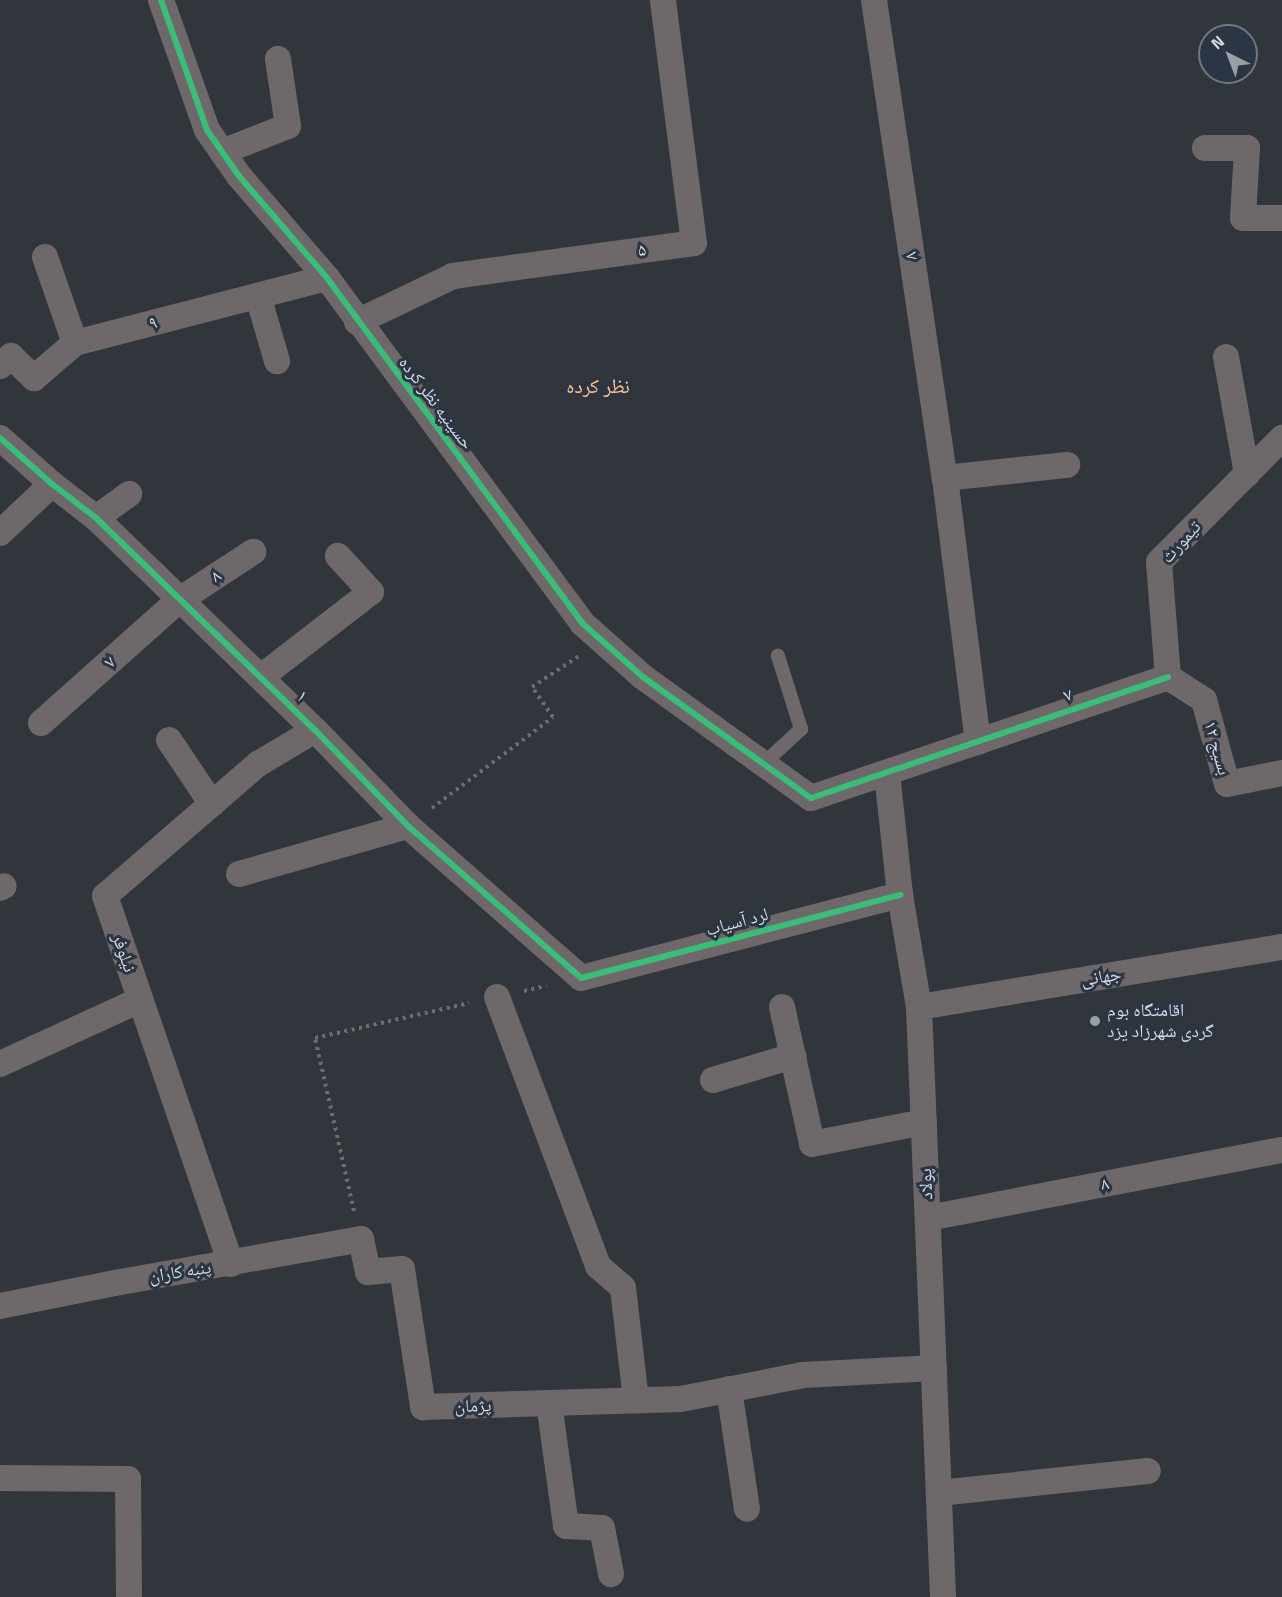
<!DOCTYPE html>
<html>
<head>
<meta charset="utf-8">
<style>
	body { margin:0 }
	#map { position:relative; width:1282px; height:1597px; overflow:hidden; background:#31363d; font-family:"Titillium Web","Noto Naskh Arabic",sans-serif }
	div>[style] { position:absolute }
	.path>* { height:4px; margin-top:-2px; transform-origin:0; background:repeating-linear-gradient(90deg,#6d6c6e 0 3px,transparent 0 7.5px) }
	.lane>* { height:14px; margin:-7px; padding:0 7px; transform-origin:7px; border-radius:7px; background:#6f686b }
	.street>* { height:26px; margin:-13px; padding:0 13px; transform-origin:13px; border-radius:13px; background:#6f686b }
	.cycleway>* { height:6px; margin:-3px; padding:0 3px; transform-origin:3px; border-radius:3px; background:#3abd76 }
	.dots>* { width:16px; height:16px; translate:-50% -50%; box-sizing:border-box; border:3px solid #2b3543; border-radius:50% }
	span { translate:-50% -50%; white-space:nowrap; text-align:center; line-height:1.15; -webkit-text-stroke:6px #2b3543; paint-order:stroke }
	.street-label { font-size:18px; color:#d2d9e1 }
	.poi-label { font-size:18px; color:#d2d9e1 }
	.left { translate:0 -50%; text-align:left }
	.neighbourhood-label { font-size:20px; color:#fec289 }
	.north { position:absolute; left:1198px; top:24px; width:60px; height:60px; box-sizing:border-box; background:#2b3543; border:2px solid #6e7782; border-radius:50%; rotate:318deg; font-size:16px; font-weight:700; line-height:24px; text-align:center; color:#d2d9e1 }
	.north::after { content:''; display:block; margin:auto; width:21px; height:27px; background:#9aa0a8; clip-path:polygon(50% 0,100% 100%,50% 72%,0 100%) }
</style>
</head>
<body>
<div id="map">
	<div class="path">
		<i style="left:432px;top:808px;width:151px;rotate:-36.9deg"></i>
		<i style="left:553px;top:717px;width:37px;rotate:-125deg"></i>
		<i style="left:532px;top:687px;width:56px;rotate:-33.4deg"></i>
		<i style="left:524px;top:991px;width:23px;rotate:-13deg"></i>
		<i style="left:354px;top:1211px;width:177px;rotate:-102.7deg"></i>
		<i style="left:315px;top:1038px;width:158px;rotate:-12.8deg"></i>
	</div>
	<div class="lane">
		<i style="left:763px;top:764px;width:52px;rotate:-42.6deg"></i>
		<i style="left:801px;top:729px;width:77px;rotate:-107.5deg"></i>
	</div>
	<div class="street">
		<i style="left:161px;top:0;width:138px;rotate:70.5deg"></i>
		<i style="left:207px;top:130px;width:56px;rotate:55.2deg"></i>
		<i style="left:239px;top:176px;width:135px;rotate:49.2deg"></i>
		<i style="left:327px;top:278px;width:429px;rotate:53.5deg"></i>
		<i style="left:582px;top:623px;width:81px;rotate:41.5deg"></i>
		<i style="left:643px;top:677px;width:207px;rotate:35.8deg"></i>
		<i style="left:811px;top:798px;width:377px;rotate:-18.7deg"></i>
		<i style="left:874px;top:0;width:483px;rotate:81.6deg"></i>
		<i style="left:945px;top:478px;width:266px;rotate:82.9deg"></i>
		<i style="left:1205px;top:148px;width:42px"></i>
		<i style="left:1247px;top:148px;width:70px;rotate:93.3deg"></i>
		<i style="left:1243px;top:218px;width:39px"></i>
		<i style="left:222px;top:152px;width:71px;rotate:-21.5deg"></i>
		<i style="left:288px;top:126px;width:68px;rotate:-98.5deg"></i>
		<i style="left:45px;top:257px;width:91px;rotate:70.8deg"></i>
		<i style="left:258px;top:296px;width:68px;rotate:73.7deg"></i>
		<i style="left:357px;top:322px;width:106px;rotate:-25.6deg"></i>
		<i style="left:453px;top:276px;width:243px;rotate:-7.8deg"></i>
		<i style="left:694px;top:243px;width:245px;rotate:-97.3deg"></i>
		<i style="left:1226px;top:357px;width:119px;rotate:79.8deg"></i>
		<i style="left:0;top:366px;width:15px;rotate:-42deg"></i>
		<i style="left:11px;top:356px;width:32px;rotate:44deg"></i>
		<i style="left:34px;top:378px;width:54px;rotate:-40.5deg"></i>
		<i style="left:75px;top:343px;width:260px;rotate:-14.5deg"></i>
		<i style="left:0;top:438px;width:69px;rotate:41.5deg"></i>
		<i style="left:52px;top:484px;width:56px;rotate:37.7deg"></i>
		<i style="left:96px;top:518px;width:305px;rotate:44.1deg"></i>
		<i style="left:315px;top:730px;width:134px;rotate:45.9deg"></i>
		<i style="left:408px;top:826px;width:230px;rotate:41.3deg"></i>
		<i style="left:581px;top:978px;width:330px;rotate:-14.6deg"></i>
		<i style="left:945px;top:478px;width:123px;rotate:-6.1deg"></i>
		<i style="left:96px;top:518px;width:41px;rotate:-36deg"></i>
		<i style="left:0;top:533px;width:71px;rotate:-43.3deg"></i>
		<i style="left:261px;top:677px;width:139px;rotate:-37.7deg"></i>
		<i style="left:371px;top:592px;width:49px;rotate:-132.5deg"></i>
		<i style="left:1168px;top:677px;width:115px;rotate:-94.5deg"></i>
		<i style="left:1159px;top:562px;width:175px;rotate:-45.2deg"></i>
		<i style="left:1168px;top:677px;width:43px;rotate:32.6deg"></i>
		<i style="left:1204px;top:700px;width:87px;rotate:74.7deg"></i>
		<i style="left:1227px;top:784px;width:56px;rotate:-11.3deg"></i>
		<i style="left:41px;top:723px;width:183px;rotate:-41.7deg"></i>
		<i style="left:178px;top:601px;width:90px;rotate:-33.2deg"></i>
		<i style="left:169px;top:740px;width:77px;rotate:56.1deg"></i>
		<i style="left:887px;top:773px;width:123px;rotate:83.9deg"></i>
		<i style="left:900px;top:895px;width:114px;rotate:80.4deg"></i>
		<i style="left:919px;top:1007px;width:590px;rotate:87.67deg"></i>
		<i style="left:239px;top:874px;width:176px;rotate:-15.9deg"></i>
		<i style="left:0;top:888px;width:4px;rotate:-27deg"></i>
		<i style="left:497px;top:997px;width:287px;rotate:69.4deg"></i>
		<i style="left:598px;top:1266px;width:33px;rotate:41deg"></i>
		<i style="left:623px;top:1288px;width:113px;rotate:83.4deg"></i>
		<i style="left:782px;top:1007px;width:140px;rotate:77.6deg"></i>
		<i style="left:812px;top:1144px;width:114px;rotate:-11.1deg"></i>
		<i style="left:919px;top:1007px;width:368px;rotate:-9.4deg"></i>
		<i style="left:0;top:1064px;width:154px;rotate:-24.6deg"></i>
		<i style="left:713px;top:1080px;width:84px;rotate:-16.7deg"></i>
		<i style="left:928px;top:1218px;width:360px;rotate:-10.9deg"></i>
		<i style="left:231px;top:1264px;width:389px;rotate:-108.9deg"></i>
		<i style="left:105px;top:896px;width:202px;rotate:-40.8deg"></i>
		<i style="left:258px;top:764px;width:66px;rotate:-30.8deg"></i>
		<i style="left:0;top:1306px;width:117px;rotate:-11.3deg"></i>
		<i style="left:115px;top:1283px;width:250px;rotate:-10.1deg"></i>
		<i style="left:361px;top:1239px;width:34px;rotate:78deg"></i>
		<i style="left:368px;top:1272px;width:34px;rotate:-5deg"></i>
		<i style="left:402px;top:1269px;width:140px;rotate:81.3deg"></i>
		<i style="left:423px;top:1407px;width:258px;rotate:-1.8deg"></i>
		<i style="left:681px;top:1399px;width:124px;rotate:-11.1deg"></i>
		<i style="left:803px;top:1375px;width:131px;rotate:-3.1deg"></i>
		<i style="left:729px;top:1389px;width:121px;rotate:81.5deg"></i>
		<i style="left:549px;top:1403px;width:124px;rotate:82.1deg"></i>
		<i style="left:566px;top:1526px;width:36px;rotate:3deg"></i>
		<i style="left:602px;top:1528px;width:47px;rotate:78.9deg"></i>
		<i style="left:0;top:1478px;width:128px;rotate:0.4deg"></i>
		<i style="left:128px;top:1479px;width:118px;rotate:89.5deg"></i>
		<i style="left:939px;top:1493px;width:210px;rotate:-6deg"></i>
	</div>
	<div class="cycleway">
		<i style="left:161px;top:0;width:138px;rotate:70.5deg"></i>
		<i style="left:207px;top:130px;width:56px;rotate:55.2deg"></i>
		<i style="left:239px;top:176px;width:135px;rotate:49.2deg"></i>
		<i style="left:327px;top:278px;width:429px;rotate:53.5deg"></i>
		<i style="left:582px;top:623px;width:81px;rotate:41.5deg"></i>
		<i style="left:643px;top:677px;width:207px;rotate:35.8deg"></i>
		<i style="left:811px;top:798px;width:377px;rotate:-18.7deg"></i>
		<i style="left:0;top:438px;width:69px;rotate:41.5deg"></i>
		<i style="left:52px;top:484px;width:56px;rotate:37.7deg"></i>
		<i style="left:96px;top:518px;width:305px;rotate:44.1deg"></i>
		<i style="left:315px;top:730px;width:134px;rotate:45.9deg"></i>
		<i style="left:408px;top:826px;width:230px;rotate:41.3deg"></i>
		<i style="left:581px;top:978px;width:330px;rotate:-14.6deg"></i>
	</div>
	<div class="dots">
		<i style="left:1095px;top:1021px;background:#9aa0a8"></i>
	</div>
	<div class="street-label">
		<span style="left:642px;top:250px;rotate:-8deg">۵</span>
		<span style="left:912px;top:256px;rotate:82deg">۷</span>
		<span style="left:153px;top:323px;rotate:-14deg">۹</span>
		<span style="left:436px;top:403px;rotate:53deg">حسینیه نظر کرده</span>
		<span style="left:1181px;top:542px;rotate:-48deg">تیمورث</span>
		<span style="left:216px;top:576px;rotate:-33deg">۸</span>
		<span style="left:110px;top:662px;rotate:-42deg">۷</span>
		<span style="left:1068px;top:695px;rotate:-19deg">۷</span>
		<span style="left:302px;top:696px;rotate:45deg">۱</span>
		<span style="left:1217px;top:748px;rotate:74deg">بسیج ۱۲</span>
		<span style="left:737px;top:922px;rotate:-15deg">لرد آسیاب</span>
		<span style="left:124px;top:953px;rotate:71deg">نیلوفر</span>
		<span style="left:1101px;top:977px;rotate:-9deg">جهانی</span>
		<span style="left:926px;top:1184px;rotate:-92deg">پولاد</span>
		<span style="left:1105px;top:1184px;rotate:-11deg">۸</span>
		<span style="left:180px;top:1272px;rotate:-9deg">پنبه کاران</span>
		<span style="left:473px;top:1406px;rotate:-2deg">پژمان</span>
	</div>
	<div class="poi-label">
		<span class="left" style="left:1107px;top:1021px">اقامتگاه بوم<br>گردی شهرزاد یزد</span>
	</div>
	<div class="neighbourhood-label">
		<span style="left:598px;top:385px">نظر کرده</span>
	</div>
	<div class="north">N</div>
</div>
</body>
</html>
